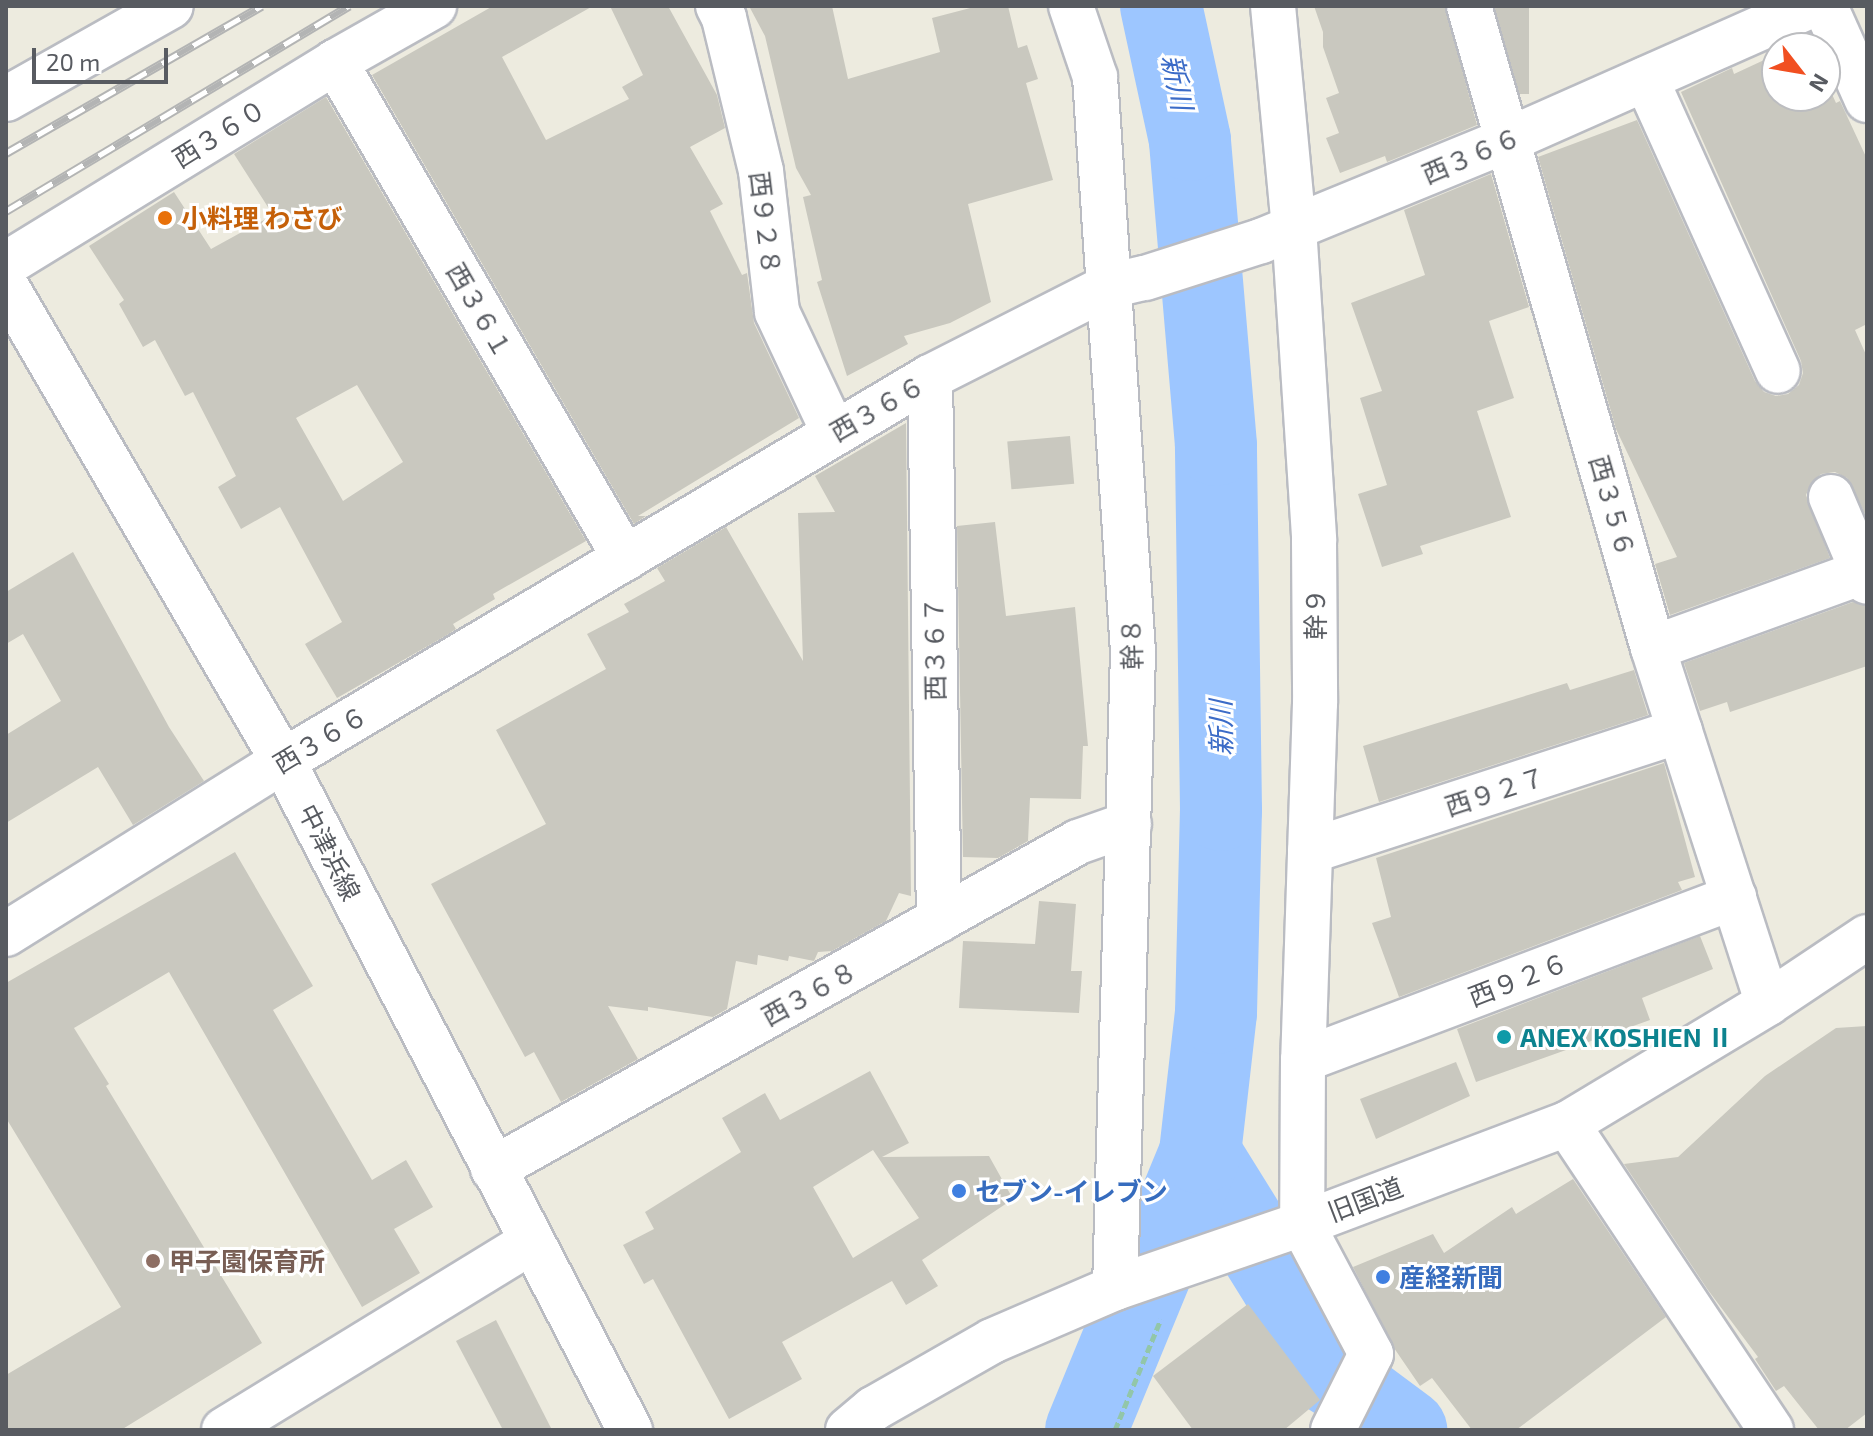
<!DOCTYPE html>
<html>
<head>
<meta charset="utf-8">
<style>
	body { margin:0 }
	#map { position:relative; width:1873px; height:1436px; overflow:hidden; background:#edebdf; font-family:"Exo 2","Noto Sans JP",sans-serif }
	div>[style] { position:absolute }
	.river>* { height:82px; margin:-41px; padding:0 41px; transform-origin:41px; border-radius:41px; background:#9dc6ff }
	.building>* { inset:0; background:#c9c8bf; transform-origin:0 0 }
	.path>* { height:5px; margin-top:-2.5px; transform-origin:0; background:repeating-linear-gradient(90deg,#92c6a9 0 8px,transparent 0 12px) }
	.roads { filter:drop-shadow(2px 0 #babcc2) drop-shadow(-2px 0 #babcc2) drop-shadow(0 2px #babcc2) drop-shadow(0 -2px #babcc2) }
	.street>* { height:44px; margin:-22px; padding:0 22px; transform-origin:22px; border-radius:22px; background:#fff }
	.secondary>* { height:44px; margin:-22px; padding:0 22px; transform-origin:22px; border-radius:22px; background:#fff }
	.rail>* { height:9px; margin-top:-4.5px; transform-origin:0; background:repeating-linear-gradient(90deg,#fff 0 18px,#b3b4b4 0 36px); box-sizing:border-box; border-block:2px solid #b3b4b4 }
	.dots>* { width:22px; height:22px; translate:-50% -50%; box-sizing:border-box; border:4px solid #fff; border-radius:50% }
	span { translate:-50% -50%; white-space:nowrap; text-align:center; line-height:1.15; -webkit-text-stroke:6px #fff; paint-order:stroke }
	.street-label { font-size:26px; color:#585b61 }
	.food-label { font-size:26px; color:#c56008; font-weight:700 }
	.left { translate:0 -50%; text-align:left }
	.culture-label { font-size:26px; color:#0d838f; font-weight:700 }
	.shop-label { font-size:26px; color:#366cbe; font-weight:700 }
	.education-label { font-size:26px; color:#785e54; font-weight:700 }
	.water-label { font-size:28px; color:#3b6bc7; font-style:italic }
	.frame { position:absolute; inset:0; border:8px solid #585b61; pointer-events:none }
	.north { position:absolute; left:1761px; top:32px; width:80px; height:80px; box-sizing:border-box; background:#fff; border:2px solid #bcbdc0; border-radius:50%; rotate:121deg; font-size:22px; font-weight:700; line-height:32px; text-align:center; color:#585b61 }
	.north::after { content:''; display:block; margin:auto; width:28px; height:36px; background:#f14f21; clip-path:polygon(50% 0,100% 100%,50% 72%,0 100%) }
	.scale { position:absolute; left:32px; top:48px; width:136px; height:36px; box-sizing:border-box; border:4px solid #585b61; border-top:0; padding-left:10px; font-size:24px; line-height:28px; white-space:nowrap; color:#585b61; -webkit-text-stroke:6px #fff; paint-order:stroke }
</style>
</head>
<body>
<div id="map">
	<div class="river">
		<i style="left:1200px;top:1153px;width:155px;rotate:58.2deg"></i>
		<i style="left:1282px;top:1285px;width:106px;rotate:60.5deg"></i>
		<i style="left:1367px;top:1401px;width:49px;rotate:36.6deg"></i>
		<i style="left:1086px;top:1430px;width:300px;rotate:-67.6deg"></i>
		<i style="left:1200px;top:1153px;width:141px;rotate:-83.5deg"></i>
		<i style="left:1216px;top:1013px;width:203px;rotate:-88.6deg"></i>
		<i style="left:1221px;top:810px;width:365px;rotate:-90.8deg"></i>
		<i style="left:1216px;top:445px;width:306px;rotate:-94.9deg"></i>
		<i style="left:1190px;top:140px;width:137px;rotate:-102.2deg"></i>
	</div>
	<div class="building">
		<i style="clip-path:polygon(493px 6px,593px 6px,502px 57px,546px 140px,629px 99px,622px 87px,643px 75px,610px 6px,668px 6px,717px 95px,725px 128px,690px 147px,723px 204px,710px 211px,742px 275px,747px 273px,754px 323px,799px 418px,638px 516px,646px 516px,634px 524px,372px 75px)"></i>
		<i style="clip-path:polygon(749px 6px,832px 6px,848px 79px,940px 52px,932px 18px,978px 6px,1008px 6px,1018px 48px,1027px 45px,1038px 79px,1026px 83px,1053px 180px,968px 204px,991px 302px,950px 323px,904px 336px,908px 344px,847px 376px,817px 282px,822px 280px,803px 197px,811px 195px,796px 168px,765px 36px)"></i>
		<i style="clip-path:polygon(1314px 6px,1445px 6px,1477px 125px,1387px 162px,1385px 156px,1340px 173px,1326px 138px,1339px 133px,1326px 98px,1339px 93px,1323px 47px,1323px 32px)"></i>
		<i style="left:1495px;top:6px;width:34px;height:88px"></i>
		<i style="clip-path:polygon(1777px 54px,1777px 96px,1825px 96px,1825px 79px,1836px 103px,1840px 101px,1867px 159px,1867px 324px,1855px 330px,1867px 357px,1867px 518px,1847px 478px,1835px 472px,1821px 474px,1811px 483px,1806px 495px,1830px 558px,1670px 615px,1655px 564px,1677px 557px,1616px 429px,1538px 157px,1637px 120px,1755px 381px,1764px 392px,1776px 396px,1788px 394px,1799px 385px,1803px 373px,1801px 361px,1681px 92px,1732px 68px,1734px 74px)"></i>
		<i style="clip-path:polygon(evenodd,326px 97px,586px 541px,493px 594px,495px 599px,453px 624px,456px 629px,447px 635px,337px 698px,305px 644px,342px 622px,280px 507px,241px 529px,218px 487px,236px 476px,193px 392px,185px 396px,155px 340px,143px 347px,119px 304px,124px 300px,89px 246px,174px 192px,211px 249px,273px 215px,234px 154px,326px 97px,357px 385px,403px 462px,343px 501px,296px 418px,357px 385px)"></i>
		<i style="clip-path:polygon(1491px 174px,1529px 307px,1489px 321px,1514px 398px,1477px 411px,1511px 517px,1420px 546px,1423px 554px,1382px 567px,1358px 494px,1387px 485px,1360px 398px,1382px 391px,1351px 303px,1425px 275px,1404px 210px)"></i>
		<i style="clip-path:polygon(906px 423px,911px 896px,899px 893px,886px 921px,832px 951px,818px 952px,814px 961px,789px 956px,788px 961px,758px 955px,757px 965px,736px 961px,727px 1009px,713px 1017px,648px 1007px,648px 1011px,608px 1006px,638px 1059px,561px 1102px,534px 1052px,525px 1057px,431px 884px,546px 824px,496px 730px,606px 669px,587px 634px,629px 612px,624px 604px,665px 581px,657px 568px,726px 527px,803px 661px,798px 513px,835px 512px,815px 476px)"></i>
		<i style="left:1070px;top:436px;width:48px;height:63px;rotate:85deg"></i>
		<i style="clip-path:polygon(995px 522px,1006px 616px,1075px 607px,1088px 746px,1083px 746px,1081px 799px,1030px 798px,1028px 841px,998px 858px,963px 857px,957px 526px)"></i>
		<i style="clip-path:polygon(73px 552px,169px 727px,204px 781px,133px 825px,98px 767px,6px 823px,6px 735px,61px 701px,23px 634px,6px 644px,6px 592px)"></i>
		<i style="clip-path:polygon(1853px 602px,1867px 606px,1867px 666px,1730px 712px,1727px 702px,1700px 711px,1684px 663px)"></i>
		<i style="clip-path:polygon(1634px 670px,1648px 715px,1379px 802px,1363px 746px,1567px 683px,1570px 690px)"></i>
		<i style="clip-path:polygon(1664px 763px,1695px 877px,1678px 882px,1682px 890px,1399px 997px,1372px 923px,1391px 917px,1376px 858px)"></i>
		<i style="clip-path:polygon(235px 852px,313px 986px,273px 1010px,372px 1180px,406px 1160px,433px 1207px,394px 1229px,420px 1273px,362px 1307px,169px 972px,74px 1028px,109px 1084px,106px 1086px,262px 1343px,121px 1430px,6px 1430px,6px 1375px,121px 1307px,6px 1118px,6px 983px)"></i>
		<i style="clip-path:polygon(1039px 901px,1076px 904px,1071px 971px,1082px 971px,1079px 1013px,959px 1008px,963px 941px,1035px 944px)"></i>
		<i style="clip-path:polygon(1700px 936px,1713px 969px,1642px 998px,1650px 1020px,1476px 1082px,1457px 1029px)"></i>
		<i style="clip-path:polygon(1867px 1026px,1867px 1413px,1845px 1430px,1819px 1430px,1784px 1386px,1776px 1391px,1755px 1359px,1758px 1357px,1708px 1290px,1624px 1164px,1678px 1157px,1765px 1076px,1836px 1028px)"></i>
		<i style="clip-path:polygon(1456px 1062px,1470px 1096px,1376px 1139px,1360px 1099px)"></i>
		<i style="clip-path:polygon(evenodd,870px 1071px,909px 1143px,882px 1157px,989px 1156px,1013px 1199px,922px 1260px,938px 1286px,906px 1305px,892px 1281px,782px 1342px,802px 1379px,729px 1419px,653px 1279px,644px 1284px,623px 1245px,654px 1229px,645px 1212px,741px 1152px,722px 1118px,765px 1093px,780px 1120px,870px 1071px,873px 1150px,919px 1218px,853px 1258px,813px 1187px,873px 1150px)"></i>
		<i style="clip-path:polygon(1573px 1179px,1666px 1317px,1516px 1430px,1472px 1430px,1432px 1378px,1420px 1386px,1394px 1348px,1353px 1267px,1433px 1234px,1444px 1253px,1512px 1207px,1516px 1214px)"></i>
		<i style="clip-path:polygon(1248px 1304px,1320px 1400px,1284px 1430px,1193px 1430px,1153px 1376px)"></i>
		<i style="clip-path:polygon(496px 1320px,552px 1430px,503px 1430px,456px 1341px)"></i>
	</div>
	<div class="path">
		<i style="left:1115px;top:1430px;width:120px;rotate:-67.5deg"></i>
	</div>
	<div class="roads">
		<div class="street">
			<i style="left:718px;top:6px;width:13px;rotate:63deg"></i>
			<i style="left:724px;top:18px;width:157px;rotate:76.4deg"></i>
			<i style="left:761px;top:171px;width:142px;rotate:83.5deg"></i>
			<i style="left:777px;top:312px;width:134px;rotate:64.8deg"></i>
			<i style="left:1071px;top:6px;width:75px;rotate:71.3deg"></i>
			<i style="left:1095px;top:77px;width:576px;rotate:86.22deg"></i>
			<i style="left:1133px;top:652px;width:636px;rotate:91.62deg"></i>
			<i style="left:1273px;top:6px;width:222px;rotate:84.6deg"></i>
			<i style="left:1294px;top:227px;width:314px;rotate:86.3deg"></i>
			<i style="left:1314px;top:540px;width:163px;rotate:89.6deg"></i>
			<i style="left:1315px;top:703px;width:357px;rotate:91.9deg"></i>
			<i style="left:1303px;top:1060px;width:164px;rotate:90.3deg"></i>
			<i style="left:1302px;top:1224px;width:147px;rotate:62deg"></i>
			<i style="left:1371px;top:1354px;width:85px;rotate:116.6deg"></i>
			<i style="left:1469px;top:6px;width:668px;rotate:74.01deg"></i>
			<i style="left:1653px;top:648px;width:373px;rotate:72.1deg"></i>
			<i style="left:1825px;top:6px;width:103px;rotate:65.9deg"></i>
			<i style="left:335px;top:62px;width:575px;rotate:59.69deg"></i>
			<i style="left:1646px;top:79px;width:320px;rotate:65.7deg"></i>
			<i style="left:6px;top:99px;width:189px;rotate:-29.4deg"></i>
			<i style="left:6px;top:264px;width:386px;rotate:-31.5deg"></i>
			<i style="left:335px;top:62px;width:114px;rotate:-29.5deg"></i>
			<i style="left:930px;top:377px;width:543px;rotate:89.05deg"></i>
			<i style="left:1831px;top:497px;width:92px;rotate:67deg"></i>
			<i style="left:1653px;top:648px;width:223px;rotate:-19.9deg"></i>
			<i style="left:1310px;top:851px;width:389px;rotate:-18deg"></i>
			<i style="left:6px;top:934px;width:327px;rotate:-32deg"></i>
			<i style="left:283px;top:761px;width:752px;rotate:-30.69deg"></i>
			<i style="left:930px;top:377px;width:201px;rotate:-26.9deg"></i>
			<i style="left:1109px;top:286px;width:37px;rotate:-13deg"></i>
			<i style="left:1145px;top:278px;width:122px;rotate:-17.7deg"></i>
			<i style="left:1261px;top:241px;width:269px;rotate:-22.3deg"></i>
			<i style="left:1510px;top:139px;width:328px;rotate:-23.9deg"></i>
			<i style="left:1303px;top:1060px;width:461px;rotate:-20.7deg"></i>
			<i style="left:1567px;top:1124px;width:368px;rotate:56.3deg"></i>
			<i style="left:493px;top:1169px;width:670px;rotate:-29.2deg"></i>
			<i style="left:1078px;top:842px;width:54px;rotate:-19.4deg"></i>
			<i style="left:224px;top:1430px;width:360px;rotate:-31.5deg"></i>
		</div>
		<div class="secondary">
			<i style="left:6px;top:286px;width:550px;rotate:59.75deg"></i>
			<i style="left:283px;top:761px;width:754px;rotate:62.58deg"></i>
			<i style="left:848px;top:1430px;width:33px;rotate:-40deg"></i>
			<i style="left:873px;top:1409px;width:137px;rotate:-29.7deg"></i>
			<i style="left:992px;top:1341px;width:134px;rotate:-23.3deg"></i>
			<i style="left:1115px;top:1288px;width:198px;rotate:-18.9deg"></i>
			<i style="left:1302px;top:1224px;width:283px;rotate:-20.7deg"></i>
			<i style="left:1567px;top:1124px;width:235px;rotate:-31deg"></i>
			<i style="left:1768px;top:1003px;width:119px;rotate:-33.7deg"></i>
		</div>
	</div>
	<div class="rail">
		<i style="left:6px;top:153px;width:295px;rotate:-29.9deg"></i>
		<i style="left:6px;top:211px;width:400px;rotate:-30.9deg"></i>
	</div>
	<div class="dots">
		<i style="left:165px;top:218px;background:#e8710a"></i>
		<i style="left:1504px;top:1037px;background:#0f9aa8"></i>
		<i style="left:959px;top:1191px;background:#3f7fe0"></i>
		<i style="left:153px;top:1261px;background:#8d6e63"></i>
		<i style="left:1383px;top:1277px;background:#3f7fe0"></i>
	</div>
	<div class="street-label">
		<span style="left:219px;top:133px;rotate:-32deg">西３６０</span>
		<span style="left:1471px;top:155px;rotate:-23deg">西３６６</span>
		<span style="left:766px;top:223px;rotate:83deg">西９２８</span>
		<span style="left:480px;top:310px;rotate:60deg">西３６１</span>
		<span style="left:877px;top:408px;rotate:-30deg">西３６６</span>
		<span style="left:1613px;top:506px;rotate:74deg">西３５６</span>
		<span style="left:1315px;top:614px;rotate:-90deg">幹９</span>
		<span style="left:1131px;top:644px;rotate:-92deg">幹８</span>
		<span style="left:934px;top:649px;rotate:-91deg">西３６７</span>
		<span style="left:320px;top:739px;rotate:-31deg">西３６６</span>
		<span style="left:1495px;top:791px;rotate:-18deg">西９２７</span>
		<span style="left:330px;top:852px;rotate:63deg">中津浜線</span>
		<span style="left:1518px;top:979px;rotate:-21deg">西９２６</span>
		<span style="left:809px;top:993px;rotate:-29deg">西３６８</span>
		<span style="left:1365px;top:1199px;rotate:-21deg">旧国道</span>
	</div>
	<div class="food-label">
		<span class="left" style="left:181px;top:218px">小料理 わさび</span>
	</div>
	<div class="culture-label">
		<span class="left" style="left:1520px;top:1037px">ANEX KOSHIEN Ⅱ</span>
	</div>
	<div class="shop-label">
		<span class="left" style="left:975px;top:1191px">セブン-イレブン</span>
		<span class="left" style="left:1399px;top:1277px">産経新聞</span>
	</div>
	<div class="education-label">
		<span class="left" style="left:169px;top:1261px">甲子園保育所</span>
	</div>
	<div class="water-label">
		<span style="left:1178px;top:82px;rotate:78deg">新川</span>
		<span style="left:1220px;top:728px;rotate:-91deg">新川</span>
	</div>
	<div class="frame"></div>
	<div class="north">N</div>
	<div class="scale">20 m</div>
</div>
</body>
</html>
